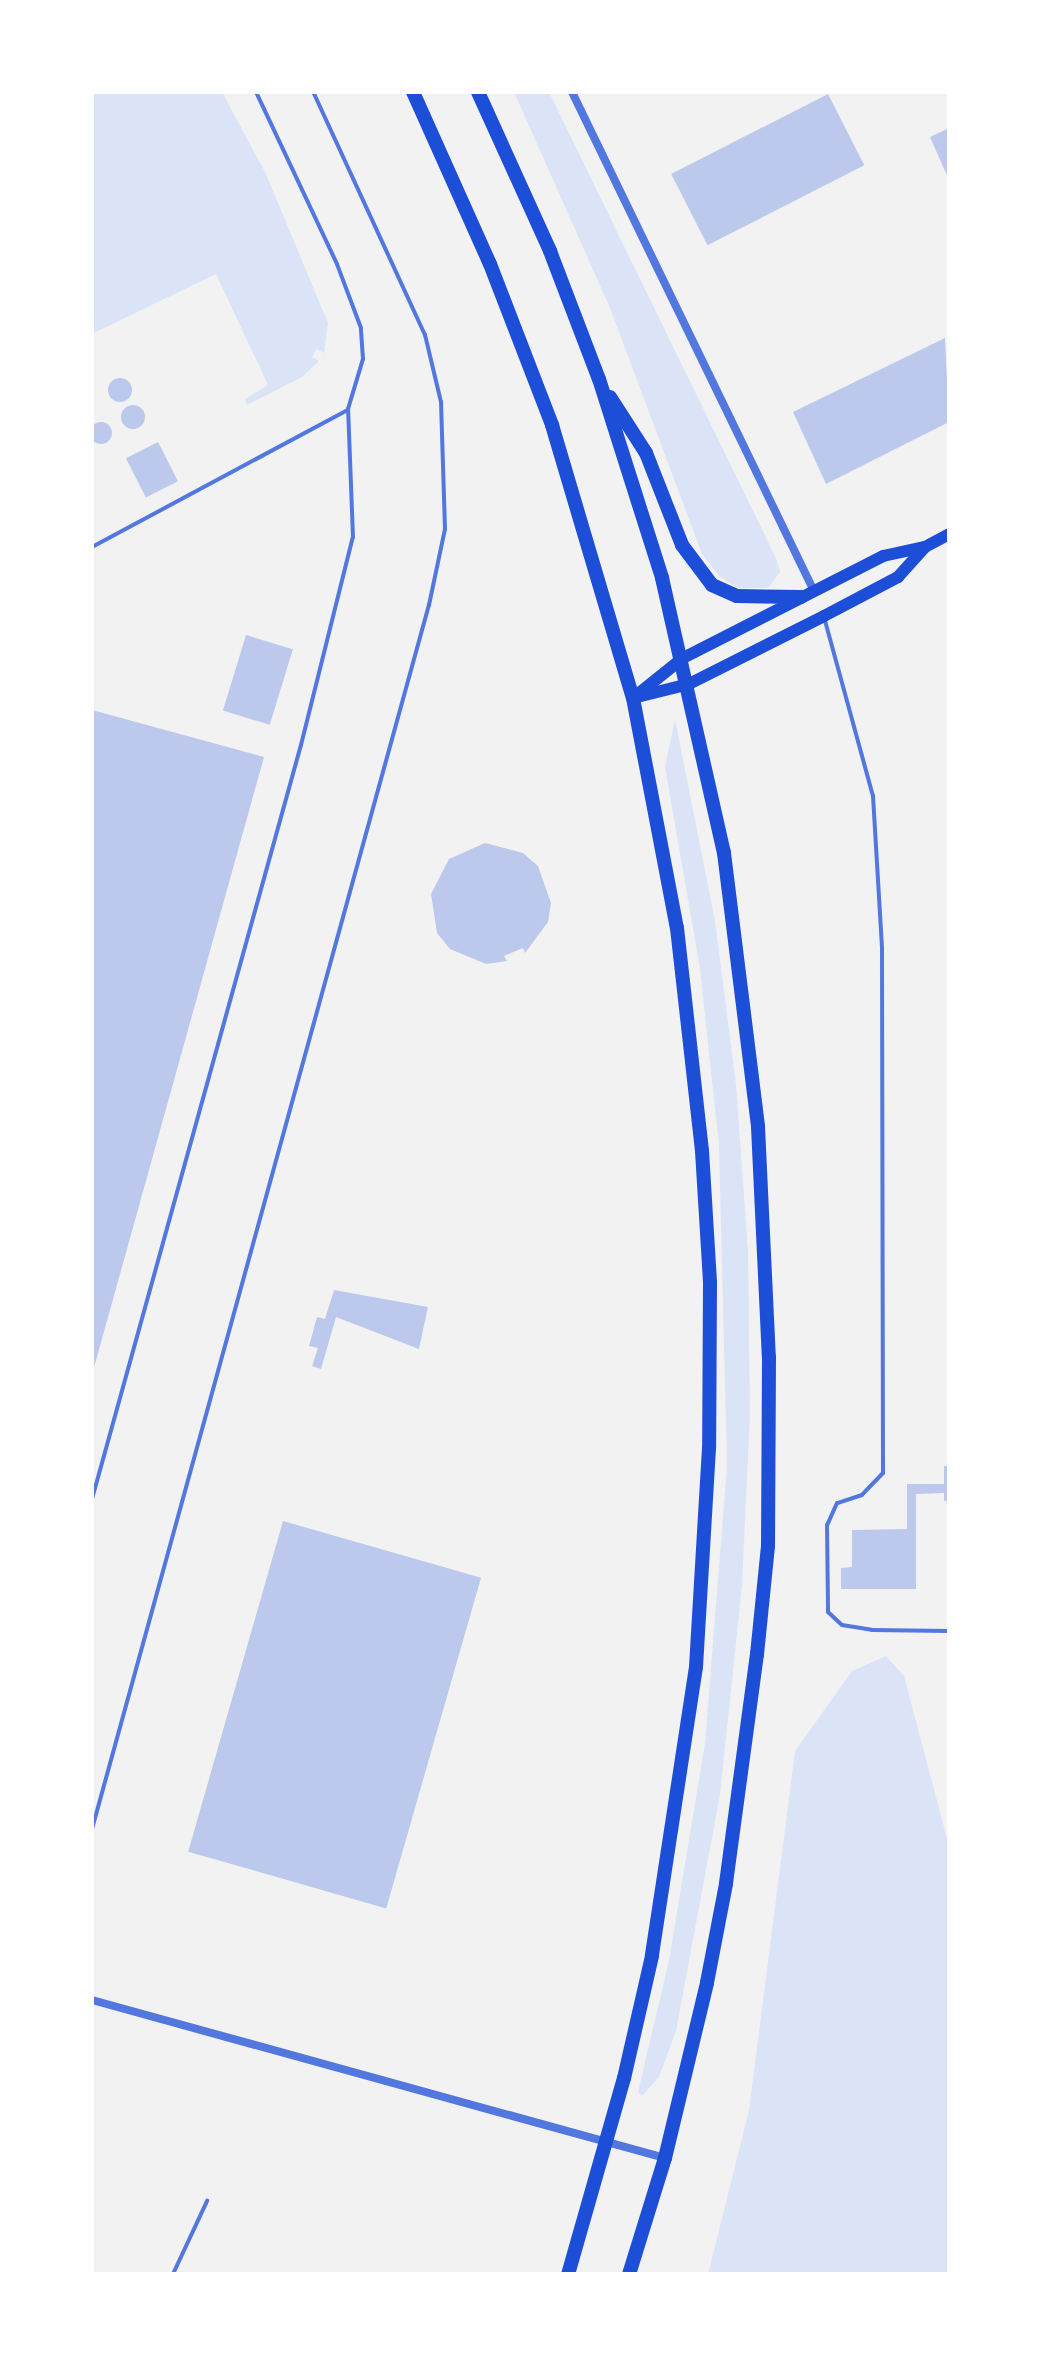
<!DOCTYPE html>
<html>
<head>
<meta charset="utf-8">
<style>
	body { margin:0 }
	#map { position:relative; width:1041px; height:2366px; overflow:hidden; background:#f2f2f2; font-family:"IBM Plex Sans",sans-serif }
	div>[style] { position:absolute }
	.green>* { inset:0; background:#dbe4f7 }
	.building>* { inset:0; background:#bdc9ec; transform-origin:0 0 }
	.round { border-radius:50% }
	.service>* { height:4px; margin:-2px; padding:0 2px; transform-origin:2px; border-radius:2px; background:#5277de }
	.minor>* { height:8px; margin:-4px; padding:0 4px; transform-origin:4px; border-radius:4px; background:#5277de }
	.secondary>* { height:12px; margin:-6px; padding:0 6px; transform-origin:6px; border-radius:6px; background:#1d4ed8 }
	.primary>* { height:14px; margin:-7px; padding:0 7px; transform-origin:7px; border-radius:7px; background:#1d4ed8 }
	span { translate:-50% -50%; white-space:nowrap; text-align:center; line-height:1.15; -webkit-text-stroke:7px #fff; paint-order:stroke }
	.frame { position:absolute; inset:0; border:94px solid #fff; pointer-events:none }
</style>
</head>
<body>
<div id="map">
	<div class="green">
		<i style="clip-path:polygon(92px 92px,222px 92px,266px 174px,328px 323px,324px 353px,317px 349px,312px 357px,319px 361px,302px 377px,247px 405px,245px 399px,268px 385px,216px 274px,92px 334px)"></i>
		<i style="clip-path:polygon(514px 92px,549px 92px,776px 558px,780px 572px,768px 588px,738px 588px,720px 577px,702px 554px,610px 308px)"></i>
		<i style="clip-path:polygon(675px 719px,715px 921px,736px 1084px,748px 1251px,750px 1413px,742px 1586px,720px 1795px,676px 2031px,659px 2077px,642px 2096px,638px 2092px,669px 1960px,705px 1743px,727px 1466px,719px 1146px,700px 969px,665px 767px)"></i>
		<i style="clip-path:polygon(886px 1656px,904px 1676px,949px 1846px,949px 2274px,708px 2274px,749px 2110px,795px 1751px,852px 1671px)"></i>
	</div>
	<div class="building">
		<i style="left:828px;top:94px;width:80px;height:176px;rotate:63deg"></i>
		<i style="clip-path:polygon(949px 128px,949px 180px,930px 137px)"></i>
		<i style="clip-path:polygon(945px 338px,949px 422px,826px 484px,793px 412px)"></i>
		<i class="round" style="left:108px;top:378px;width:24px;height:24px"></i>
		<i class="round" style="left:121px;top:405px;width:24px;height:24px"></i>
		<i class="round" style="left:90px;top:422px;width:22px;height:22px"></i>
		<i style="left:158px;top:442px;width:44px;height:36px;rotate:63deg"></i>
		<i style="left:246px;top:635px;width:49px;height:79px;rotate:17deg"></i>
		<i style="clip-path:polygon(92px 710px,264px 757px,93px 1371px,92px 1371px)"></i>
		<i style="clip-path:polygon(485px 843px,523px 853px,538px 866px,551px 903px,548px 922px,525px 953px,523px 948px,504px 956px,507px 961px,486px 964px,450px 949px,437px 933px,431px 894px,449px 859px)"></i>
		<i style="clip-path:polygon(334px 1290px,428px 1307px,419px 1349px,336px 1317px,321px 1369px,312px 1366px,318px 1348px,309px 1346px,317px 1317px,325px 1319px)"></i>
		<i style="clip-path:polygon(944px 1466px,949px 1466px,949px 1501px,944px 1501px,944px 1493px,916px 1494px,916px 1589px,841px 1589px,841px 1568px,852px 1567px,852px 1530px,907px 1529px,907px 1484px,944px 1484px)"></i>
		<i style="left:283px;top:1521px;width:206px;height:344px;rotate:16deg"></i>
	</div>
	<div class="service">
		<i style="left:132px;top:92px;width:1px"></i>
		<i style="left:92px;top:547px;width:289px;rotate:-28.2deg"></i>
		<i style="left:824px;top:617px;width:186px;rotate:74.7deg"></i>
		<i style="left:873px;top:796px;width:153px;rotate:86.6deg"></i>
		<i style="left:882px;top:949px;width:524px;rotate:89.89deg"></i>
		<i style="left:883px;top:1473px;width:30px;rotate:134deg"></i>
		<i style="left:862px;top:1495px;width:26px;rotate:162deg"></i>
		<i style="left:837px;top:1503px;width:24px;rotate:114deg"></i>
		<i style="left:827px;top:1525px;width:87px;rotate:89.3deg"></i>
		<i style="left:828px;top:1612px;width:19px;rotate:43deg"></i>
		<i style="left:842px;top:1625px;width:30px;rotate:9deg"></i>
		<i style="left:872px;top:1630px;width:77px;rotate:0.7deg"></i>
		<i style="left:92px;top:1499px;width:782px;rotate:-74.51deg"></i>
		<i style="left:301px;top:745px;width:214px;rotate:-76deg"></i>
		<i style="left:353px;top:537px;width:128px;rotate:-92.2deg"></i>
		<i style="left:348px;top:409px;width:52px;rotate:-73.3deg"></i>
		<i style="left:363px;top:359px;width:31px;rotate:-94deg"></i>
		<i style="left:361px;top:328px;width:68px;rotate:-110.6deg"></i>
		<i style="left:337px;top:264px;width:190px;rotate:-115.2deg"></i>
		<i style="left:92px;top:1829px;width:1270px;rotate:-74.61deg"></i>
		<i style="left:429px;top:605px;width:78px;rotate:-78.1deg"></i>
		<i style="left:445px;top:529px;width:127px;rotate:-91.8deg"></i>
		<i style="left:441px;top:402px;width:69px;rotate:-103.4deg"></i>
		<i style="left:425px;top:335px;width:268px;rotate:-114.7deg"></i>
		<i style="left:173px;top:2274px;width:81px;rotate:-65deg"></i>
	</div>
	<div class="minor">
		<i style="left:572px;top:92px;width:555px;rotate:64.13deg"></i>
		<i style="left:92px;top:2000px;width:594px;rotate:15.42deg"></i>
	</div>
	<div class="secondary">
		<i style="left:637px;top:697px;width:54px;rotate:-14deg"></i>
		<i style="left:689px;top:684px;width:151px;rotate:-26.7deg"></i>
		<i style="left:824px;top:616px;width:84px;rotate:-27.8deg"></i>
		<i style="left:898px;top:577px;width:40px;rotate:-48deg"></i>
		<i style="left:633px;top:698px;width:64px;rotate:-38.7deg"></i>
		<i style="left:683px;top:658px;width:225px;rotate:-27deg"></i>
		<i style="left:883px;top:556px;width:43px;rotate:-12.1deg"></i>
		<i style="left:925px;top:547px;width:27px;rotate:-28deg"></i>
	</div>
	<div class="primary">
		<i style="left:413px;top:92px;width:188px;rotate:65.9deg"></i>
		<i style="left:490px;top:264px;width:173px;rotate:68.9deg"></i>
		<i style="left:552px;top:425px;width:285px;rotate:73.5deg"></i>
		<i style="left:633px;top:698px;width:234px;rotate:79.2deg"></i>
		<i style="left:677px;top:928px;width:224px;rotate:83.6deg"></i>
		<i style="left:702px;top:1151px;width:131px;rotate:86.5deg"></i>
		<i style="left:710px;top:1282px;width:166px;rotate:90.3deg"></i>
		<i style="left:709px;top:1448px;width:219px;rotate:93.4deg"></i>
		<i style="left:696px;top:1667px;width:292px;rotate:98.7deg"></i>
		<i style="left:652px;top:1956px;width:125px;rotate:102.9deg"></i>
		<i style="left:624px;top:2078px;width:204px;rotate:105.9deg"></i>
		<i style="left:478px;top:92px;width:175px;rotate:65.6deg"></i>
		<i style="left:550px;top:251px;width:137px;rotate:69.1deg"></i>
		<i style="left:599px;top:379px;width:209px;rotate:72.4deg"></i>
		<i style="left:662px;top:578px;width:282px;rotate:77.3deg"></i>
		<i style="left:724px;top:853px;width:276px;rotate:82.9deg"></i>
		<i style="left:758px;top:1127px;width:230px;rotate:87.3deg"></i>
		<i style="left:769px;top:1357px;width:189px;rotate:90.3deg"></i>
		<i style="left:768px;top:1546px;width:109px;rotate:95.8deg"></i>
		<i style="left:757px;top:1654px;width:232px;rotate:97.7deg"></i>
		<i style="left:726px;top:1884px;width:101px;rotate:100.9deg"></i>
		<i style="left:707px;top:1983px;width:180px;rotate:103.5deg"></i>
		<i style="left:665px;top:2158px;width:121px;rotate:107.2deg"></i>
		<i style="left:610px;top:397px;width:67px;rotate:57.3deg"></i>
		<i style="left:646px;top:453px;width:99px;rotate:68.6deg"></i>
		<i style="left:682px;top:545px;width:50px;rotate:53.1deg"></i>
		<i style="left:712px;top:585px;width:27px;rotate:24deg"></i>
		<i style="left:737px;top:596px;width:64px;rotate:0.9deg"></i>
	</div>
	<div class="frame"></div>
</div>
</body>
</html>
